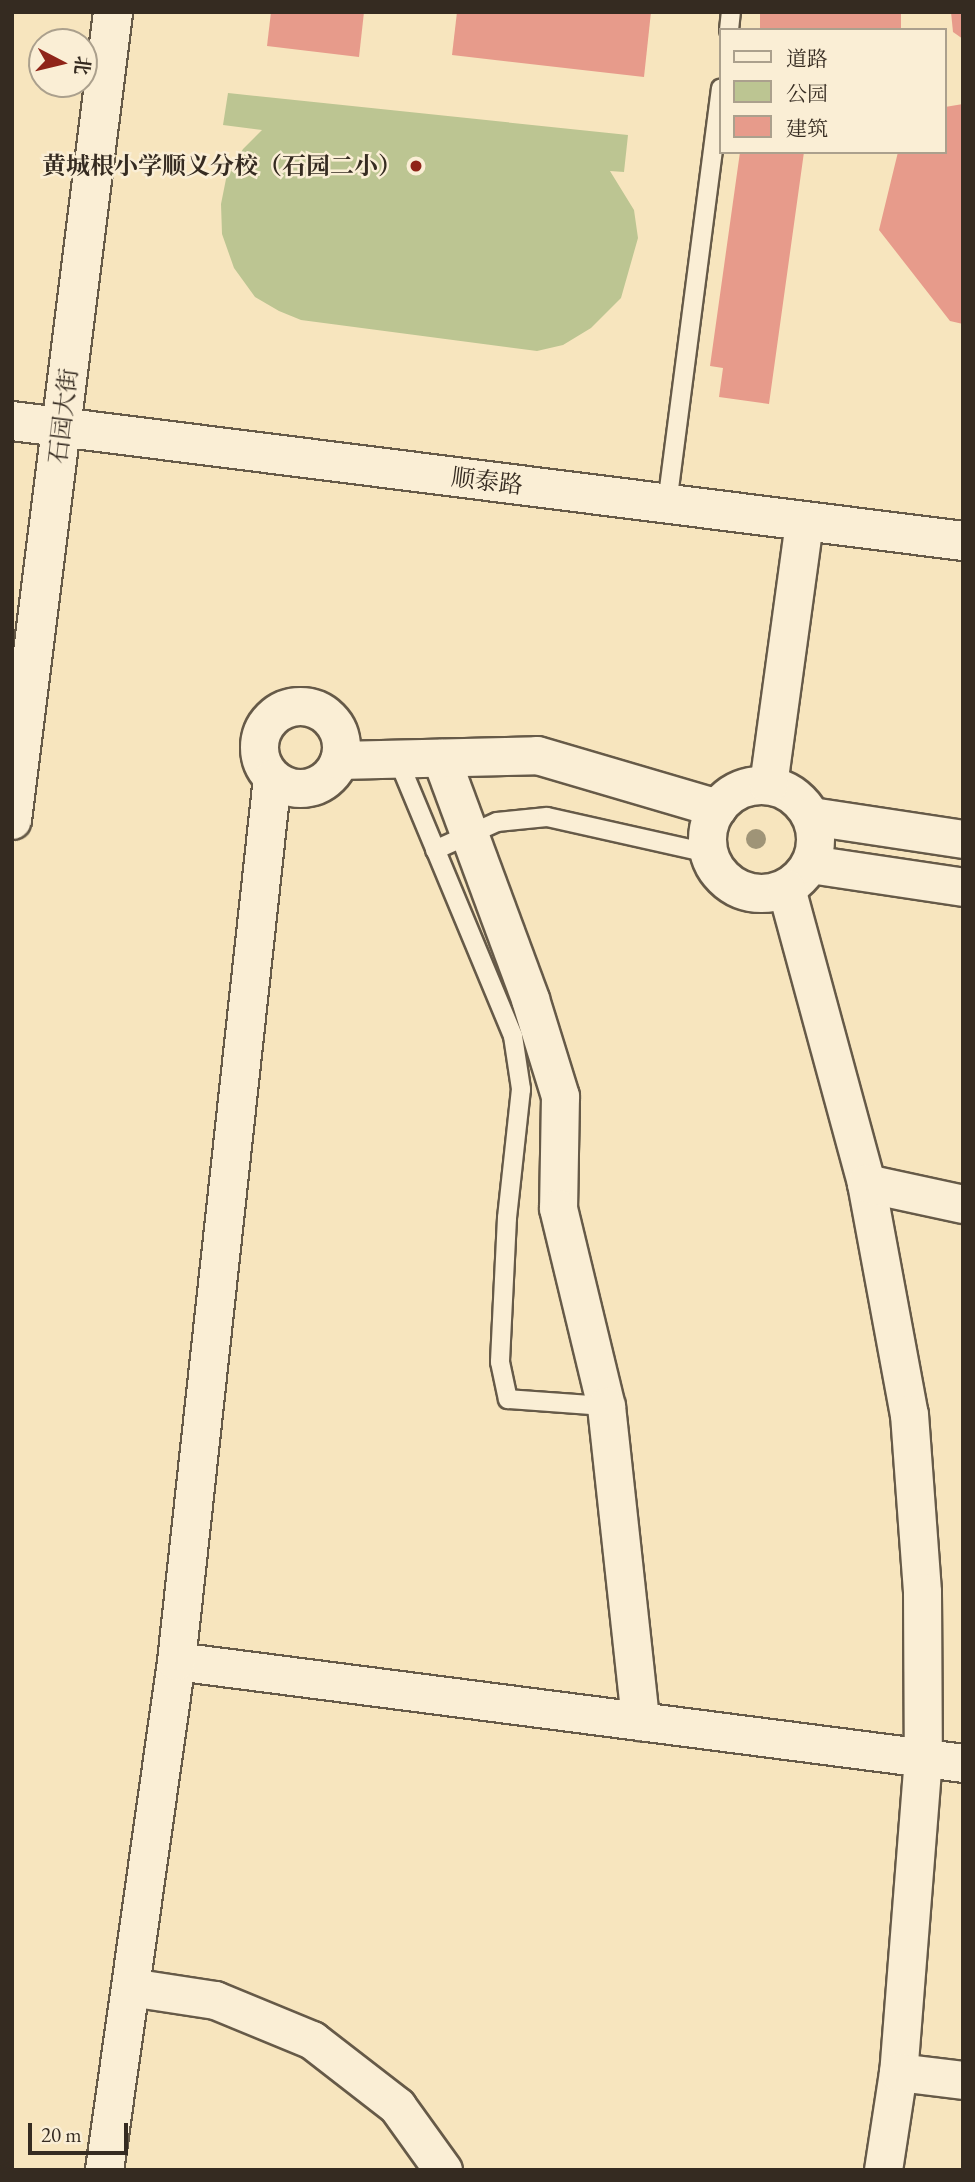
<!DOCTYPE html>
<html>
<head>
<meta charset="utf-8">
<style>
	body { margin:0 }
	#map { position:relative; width:975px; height:2182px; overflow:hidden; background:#f7e5be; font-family:"EB Garamond","Noto Serif SC",serif }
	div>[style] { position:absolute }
	.green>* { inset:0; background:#bcc592 }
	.building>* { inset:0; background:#e79b8b; transform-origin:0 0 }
	.roads { filter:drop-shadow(2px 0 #665a48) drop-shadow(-2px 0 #665a48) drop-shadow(0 2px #665a48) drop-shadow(0 -2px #665a48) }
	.service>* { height:18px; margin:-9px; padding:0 9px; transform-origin:9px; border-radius:9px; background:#faeed5 }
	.minor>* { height:37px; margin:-18.5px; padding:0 18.5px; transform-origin:18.5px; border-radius:18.5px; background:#faeed5 }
	.minor>.ring { margin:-18.5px; padding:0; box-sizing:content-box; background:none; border:37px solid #faeed5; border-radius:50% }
	.tertiary>* { height:38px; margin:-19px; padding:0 19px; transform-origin:19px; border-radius:19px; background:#faeed5 }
	.trees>* { width:20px; height:20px; margin:-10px; border-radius:50%; background:#9f9477 }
	.dots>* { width:19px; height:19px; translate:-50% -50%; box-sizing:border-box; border:4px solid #faeed5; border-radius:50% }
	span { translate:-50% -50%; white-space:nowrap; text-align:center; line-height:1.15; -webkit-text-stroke:5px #faeed5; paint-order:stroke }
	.poi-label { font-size:24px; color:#352b21; font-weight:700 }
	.right { translate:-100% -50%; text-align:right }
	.street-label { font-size:24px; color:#352b21 }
	.frame { position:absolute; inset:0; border:14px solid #352b21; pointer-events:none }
	.legend { position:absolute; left:719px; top:28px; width:228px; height:126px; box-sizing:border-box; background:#faeed5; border:2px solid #aba08d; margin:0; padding:9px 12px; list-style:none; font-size:21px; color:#352b21 }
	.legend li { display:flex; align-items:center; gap:14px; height:35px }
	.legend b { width:35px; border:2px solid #aba08d }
	.north { position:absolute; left:28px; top:28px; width:70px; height:70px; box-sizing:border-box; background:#faeed5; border:2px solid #aba08d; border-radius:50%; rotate:97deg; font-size:19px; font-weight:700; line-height:28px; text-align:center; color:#352b21 }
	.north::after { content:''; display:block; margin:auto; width:24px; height:32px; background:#8f2418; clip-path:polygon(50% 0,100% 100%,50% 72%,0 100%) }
	.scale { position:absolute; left:28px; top:2123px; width:100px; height:32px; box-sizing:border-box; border:4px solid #352b21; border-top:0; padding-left:9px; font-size:21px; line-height:24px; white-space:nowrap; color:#352b21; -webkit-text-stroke:5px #faeed5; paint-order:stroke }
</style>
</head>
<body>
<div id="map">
	<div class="green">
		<i style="clip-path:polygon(228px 93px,628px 135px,624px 172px,610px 171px,634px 210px,638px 238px,621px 298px,591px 328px,563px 345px,537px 351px,301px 320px,279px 311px,255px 297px,234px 268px,222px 234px,221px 204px,226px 179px,243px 149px,262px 130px,223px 125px)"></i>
	</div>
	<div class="building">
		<i style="clip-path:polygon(271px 12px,364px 12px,359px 57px,267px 46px)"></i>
		<i style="clip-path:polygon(457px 12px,651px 12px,644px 77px,452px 55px)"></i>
		<i style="left:760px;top:12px;width:141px;height:18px"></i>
		<i style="clip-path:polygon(951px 12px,963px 12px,963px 39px,953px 32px)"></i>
		<i style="clip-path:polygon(963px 104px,963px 324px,950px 321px,879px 230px,898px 152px,945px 152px,945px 107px)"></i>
		<i style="clip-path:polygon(740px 152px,804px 152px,769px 404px,719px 397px,723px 368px,710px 366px)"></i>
	</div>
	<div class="roads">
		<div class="service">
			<i style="left:729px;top:30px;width:18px;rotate:-84deg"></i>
			<i style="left:667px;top:504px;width:419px;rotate:-82.6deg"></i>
			<i style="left:399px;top:762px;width:297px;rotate:67.4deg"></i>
			<i style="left:513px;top:1036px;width:54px;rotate:81.4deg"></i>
			<i style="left:521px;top:1089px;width:130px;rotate:96.2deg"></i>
			<i style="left:507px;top:1218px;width:144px;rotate:92.8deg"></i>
			<i style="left:500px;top:1362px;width:38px;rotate:78deg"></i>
			<i style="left:508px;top:1399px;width:98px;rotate:4.1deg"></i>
			<i style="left:435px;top:850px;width:68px;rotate:-24.3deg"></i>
			<i style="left:497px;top:822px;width:50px;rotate:-5.7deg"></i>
			<i style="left:547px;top:817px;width:165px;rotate:12.6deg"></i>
		</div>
		<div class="minor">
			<i class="ring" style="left:259px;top:706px;width:45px;height:45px"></i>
			<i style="left:441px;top:758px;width:257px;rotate:69.7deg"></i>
			<i style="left:530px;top:999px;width:102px;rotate:72.8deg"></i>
			<i style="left:560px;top:1096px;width:112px;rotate:91deg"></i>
			<i style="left:558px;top:1208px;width:204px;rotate:76.4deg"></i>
			<i style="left:606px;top:1406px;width:317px;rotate:83.8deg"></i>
			<i style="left:339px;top:760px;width:198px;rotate:-1.4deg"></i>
			<i style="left:537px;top:755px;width:188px;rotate:16.4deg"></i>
			<i class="ring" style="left:707px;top:785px;width:71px;height:71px"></i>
			<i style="left:768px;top:785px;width:266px;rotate:-82.2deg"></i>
			<i style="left:811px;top:816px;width:154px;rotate:8.6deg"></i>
			<i style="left:810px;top:864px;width:155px;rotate:8.5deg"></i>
			<i style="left:786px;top:888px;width:306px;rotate:74.8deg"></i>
			<i style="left:866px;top:1183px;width:235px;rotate:79.5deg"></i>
			<i style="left:909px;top:1414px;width:178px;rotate:85.8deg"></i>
			<i style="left:922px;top:1592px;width:165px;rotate:89.7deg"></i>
			<i style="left:923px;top:1757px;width:316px;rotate:94.5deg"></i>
			<i style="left:898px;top:2072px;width:99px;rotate:98.7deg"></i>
			<i style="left:866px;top:1183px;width:99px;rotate:12.2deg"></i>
			<i style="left:176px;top:1661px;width:794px;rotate:7.38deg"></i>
			<i style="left:130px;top:1987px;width:86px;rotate:8.7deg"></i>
			<i style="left:215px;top:2000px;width:105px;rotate:22.4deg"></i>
			<i style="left:312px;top:2040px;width:108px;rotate:37.8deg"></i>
			<i style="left:397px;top:2106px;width:79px;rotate:54.3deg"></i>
			<i style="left:898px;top:2072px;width:65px;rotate:7deg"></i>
			<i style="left:104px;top:2170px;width:514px;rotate:-81.95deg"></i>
			<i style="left:176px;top:1661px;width:888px;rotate:-83.8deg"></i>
		</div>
		<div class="tertiary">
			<i style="left:12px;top:421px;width:959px;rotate:7.19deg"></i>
			<i style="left:12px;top:820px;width:814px;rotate:-82.87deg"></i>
		</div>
	</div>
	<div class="trees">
		<i style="left:756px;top:839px"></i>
	</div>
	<div class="dots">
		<i style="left:416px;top:166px;background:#8f2418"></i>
	</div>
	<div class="poi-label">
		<span class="right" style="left:402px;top:166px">黄城根小学顺义分校（石园二小）</span>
	</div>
	<div class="street-label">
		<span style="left:63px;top:416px;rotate:-83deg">石园大街</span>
		<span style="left:487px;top:481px;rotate:7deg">顺泰路</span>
	</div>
	<div class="frame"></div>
	<ul class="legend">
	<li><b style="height:9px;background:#faeed5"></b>道路</li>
	<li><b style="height:19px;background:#bcc592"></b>公园</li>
	<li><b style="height:19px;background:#e79b8b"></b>建筑</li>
	</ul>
	<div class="north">北</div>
	<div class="scale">20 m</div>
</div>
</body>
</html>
